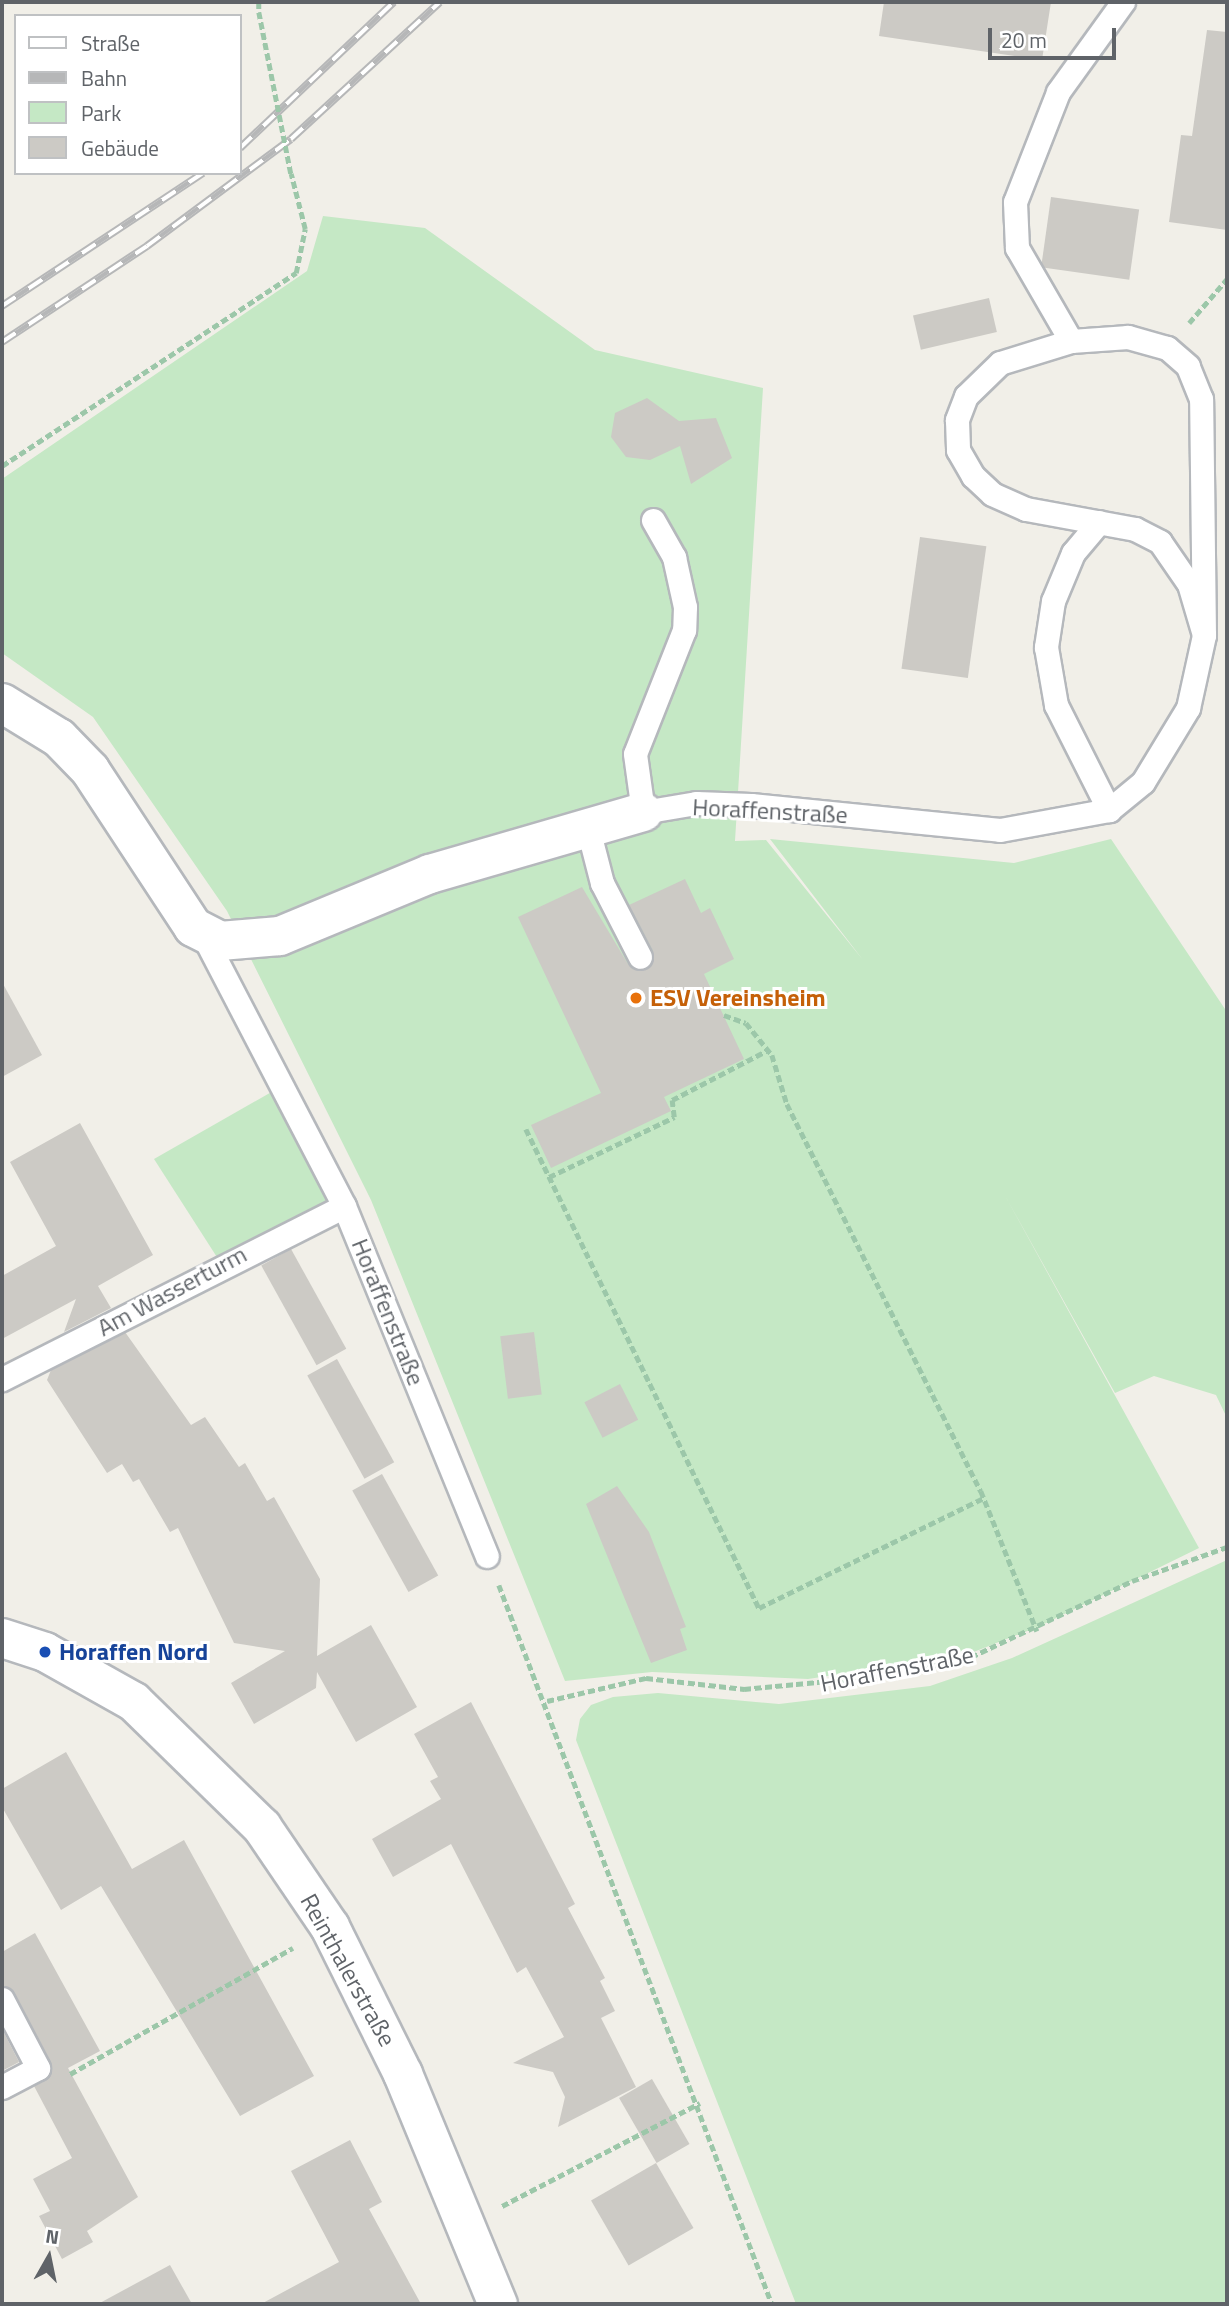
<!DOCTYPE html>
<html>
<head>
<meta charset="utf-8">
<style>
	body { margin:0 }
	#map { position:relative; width:1229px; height:2306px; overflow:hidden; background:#f1efe8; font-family:"Titillium Web",sans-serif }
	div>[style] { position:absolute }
	.green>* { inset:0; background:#c5e8c5 }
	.building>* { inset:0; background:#cccac5; transform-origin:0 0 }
	.path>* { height:4.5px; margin-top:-2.25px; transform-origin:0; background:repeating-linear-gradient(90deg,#9cc7a9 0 7px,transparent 0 10.5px) }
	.roads { filter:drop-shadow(2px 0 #b5b8bc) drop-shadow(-2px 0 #b5b8bc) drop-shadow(0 2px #b5b8bc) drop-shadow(0 -2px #b5b8bc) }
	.service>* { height:23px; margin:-11.5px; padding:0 11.5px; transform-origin:11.5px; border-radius:11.5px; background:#fff }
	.minor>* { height:38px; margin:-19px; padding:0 19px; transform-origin:19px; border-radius:19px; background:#fff }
	.rail>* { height:8px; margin-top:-4px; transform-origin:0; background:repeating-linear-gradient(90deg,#fff 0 16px,#b6b7b8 0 32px); box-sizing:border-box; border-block:2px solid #b6b7b8 }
	.path-bridge>* { height:4.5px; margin-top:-2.25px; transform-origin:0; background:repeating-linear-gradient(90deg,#9cc7a9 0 7px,transparent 0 10.5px) }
	.dots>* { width:19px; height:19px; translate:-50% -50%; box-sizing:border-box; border:4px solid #fff; border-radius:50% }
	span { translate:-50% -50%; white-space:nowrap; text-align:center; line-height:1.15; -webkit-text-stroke:6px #fff; paint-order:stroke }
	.street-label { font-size:24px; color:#5f6368 }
	.food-label { font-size:24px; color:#c56008; font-weight:700 }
	.left { translate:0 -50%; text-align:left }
	.transit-label { font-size:24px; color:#164399; font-weight:700 }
	.frame { position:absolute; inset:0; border:4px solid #5f6368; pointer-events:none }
	.legend { position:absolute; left:14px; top:14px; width:228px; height:161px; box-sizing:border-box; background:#fff; border:2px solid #bfc1c3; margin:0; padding:9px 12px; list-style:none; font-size:21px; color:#5f6368 }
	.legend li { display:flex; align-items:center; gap:14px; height:35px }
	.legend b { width:35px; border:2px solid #bfc1c3 }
	.north { position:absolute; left:14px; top:2222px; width:70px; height:70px; -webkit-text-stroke:5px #fff; paint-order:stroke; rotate:9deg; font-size:19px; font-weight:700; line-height:28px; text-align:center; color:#5f6368 }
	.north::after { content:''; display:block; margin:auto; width:24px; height:32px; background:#5f6368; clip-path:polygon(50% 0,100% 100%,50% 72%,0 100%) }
	.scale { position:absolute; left:988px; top:28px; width:128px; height:32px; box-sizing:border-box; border:4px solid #5f6368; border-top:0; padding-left:9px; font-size:21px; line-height:24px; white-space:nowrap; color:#5f6368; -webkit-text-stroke:5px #fff; paint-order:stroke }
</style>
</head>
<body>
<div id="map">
	<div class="green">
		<i style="clip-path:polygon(323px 216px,425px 228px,595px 350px,763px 388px,735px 841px,766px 840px,863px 960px,770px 839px,1014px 863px,1111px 839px,1227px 1012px,1227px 1418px,1216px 1395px,1154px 1376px,1115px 1393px,1003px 1192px,1199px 1548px,1040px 1626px,966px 1655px,808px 1679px,652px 1672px,565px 1681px,371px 1200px,227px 911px,93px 717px,2px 653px,2px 479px,307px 271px)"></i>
		<i style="clip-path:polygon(282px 1086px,344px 1206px,222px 1265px,154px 1159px)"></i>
		<i style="clip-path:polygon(1227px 1560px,1227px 2304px,796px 2304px,576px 1740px,580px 1719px,591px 1705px,613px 1697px,658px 1693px,779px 1704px,930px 1686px,1012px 1658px)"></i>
	</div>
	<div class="building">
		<i style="clip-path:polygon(884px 2px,1051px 2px,1042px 60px,879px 36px)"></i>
		<i style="clip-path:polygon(1207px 30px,1227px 32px,1227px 230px,1169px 222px,1181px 135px,1192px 136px)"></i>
		<i style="left:1051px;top:197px;width:89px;height:71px;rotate:8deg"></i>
		<i style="left:989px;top:298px;width:35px;height:78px;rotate:77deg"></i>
		<i style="clip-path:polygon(647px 398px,679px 421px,716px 418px,732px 458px,691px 484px,680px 446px,650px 460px,626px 457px,611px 437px,615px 413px)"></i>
		<i style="left:920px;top:537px;width:67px;height:133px;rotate:8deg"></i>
		<i style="clip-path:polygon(685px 879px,701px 913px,710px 908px,734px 959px,704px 974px,744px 1059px,664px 1097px,671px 1111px,551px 1168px,531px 1125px,601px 1093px,518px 917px,582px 887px,628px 964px,646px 970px,653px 951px,629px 905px)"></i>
		<i style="clip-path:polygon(2px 982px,42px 1055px,2px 1077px)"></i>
		<i style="clip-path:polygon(80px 1123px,153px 1255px,98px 1286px,111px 1308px,64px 1332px,76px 1299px,2px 1339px,2px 1276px,56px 1246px,10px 1162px)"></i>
		<i style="left:291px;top:1249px;width:114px;height:34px;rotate:61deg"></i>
		<i style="clip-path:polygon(125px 1332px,191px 1425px,205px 1417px,239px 1467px,245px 1463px,267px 1501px,274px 1497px,320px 1579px,317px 1656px,371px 1625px,417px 1707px,356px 1742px,317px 1672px,316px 1688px,254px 1724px,231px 1683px,285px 1651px,234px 1643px,178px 1528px,170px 1532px,139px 1479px,133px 1482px,122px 1464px,107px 1473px,47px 1380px,51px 1370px)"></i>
		<i style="left:534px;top:1332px;width:63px;height:34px;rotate:83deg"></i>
		<i style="left:337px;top:1359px;width:118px;height:34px;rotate:61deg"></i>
		<i style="left:620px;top:1384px;width:40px;height:40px;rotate:63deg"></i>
		<i style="left:382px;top:1474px;width:116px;height:34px;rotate:61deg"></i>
		<i style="clip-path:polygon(617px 1486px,649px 1532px,686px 1627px,680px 1629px,687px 1650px,651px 1663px,586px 1504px)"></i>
		<i style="clip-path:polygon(471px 1702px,575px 1904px,568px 1908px,605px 1978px,600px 1981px,615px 2011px,601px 2018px,636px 2087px,558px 2127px,565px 2097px,553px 2072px,513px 2063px,564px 2037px,526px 1967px,517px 1973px,451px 1844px,393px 1877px,372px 1839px,441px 1799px,430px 1781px,438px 1777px,414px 1734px)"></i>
		<i style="clip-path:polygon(66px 1752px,132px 1869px,184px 1840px,314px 2076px,240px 2116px,101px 1886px,61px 1910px,2px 1807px,2px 1789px)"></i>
		<i style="clip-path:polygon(35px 1933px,100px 2051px,68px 2068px,138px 2197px,87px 2231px,93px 2242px,62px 2259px,39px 2216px,50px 2211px,33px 2179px,72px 2158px,34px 2086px,49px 2076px,50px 2062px,14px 1993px,2px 1985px,2px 1952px)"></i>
		<i style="clip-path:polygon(2px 2029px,19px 2062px,2px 2071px)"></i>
		<i style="left:652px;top:2079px;width:75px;height:38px;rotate:60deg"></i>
		<i style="clip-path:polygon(350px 2140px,382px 2202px,369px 2209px,421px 2304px,261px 2304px,339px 2262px,291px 2171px)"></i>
		<i style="left:656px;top:2163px;width:75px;height:75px;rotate:60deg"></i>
		<i style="clip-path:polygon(170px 2265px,192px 2304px,98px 2304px)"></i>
	</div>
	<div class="path">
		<i style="left:259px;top:2px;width:10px;rotate:90deg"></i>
		<i style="left:1189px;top:323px;width:58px;rotate:-49.2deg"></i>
		<i style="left:2px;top:466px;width:352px;rotate:-33.3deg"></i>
		<i style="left:296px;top:273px;width:45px;rotate:-78.4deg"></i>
		<i style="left:305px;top:229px;width:57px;rotate:-104.3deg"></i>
		<i style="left:724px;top:1015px;width:23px;rotate:20deg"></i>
		<i style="left:746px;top:1023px;width:41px;rotate:50.9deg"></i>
		<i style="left:772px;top:1055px;width:51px;rotate:73deg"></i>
		<i style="left:787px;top:1104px;width:433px;rotate:63.4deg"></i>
		<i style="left:981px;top:1491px;width:151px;rotate:68.2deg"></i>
		<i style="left:526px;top:1129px;width:533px;rotate:64.06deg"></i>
		<i style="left:759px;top:1608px;width:250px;rotate:-26.1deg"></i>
		<i style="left:549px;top:1177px;width:139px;rotate:-25.6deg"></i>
		<i style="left:674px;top:1117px;width:17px;rotate:-97deg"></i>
		<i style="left:672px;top:1100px;width:108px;rotate:-27.5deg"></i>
		<i style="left:499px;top:1585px;width:769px;rotate:69.21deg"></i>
		<i style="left:547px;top:1701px;width:102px;rotate:-13.1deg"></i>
		<i style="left:646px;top:1678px;width:99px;rotate:6.4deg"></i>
		<i style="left:744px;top:1689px;width:149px;rotate:-5.4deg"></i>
		<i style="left:892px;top:1675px;width:81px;rotate:-12.8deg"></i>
		<i style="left:971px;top:1657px;width:178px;rotate:-25.3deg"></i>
		<i style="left:1132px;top:1581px;width:101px;rotate:-19.7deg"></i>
		<i style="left:70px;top:2074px;width:256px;rotate:-29.5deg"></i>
		<i style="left:502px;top:2206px;width:223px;rotate:-27.5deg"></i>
	</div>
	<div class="roads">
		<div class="service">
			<i style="left:1071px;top:341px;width:108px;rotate:-120.1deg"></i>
			<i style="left:1017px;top:248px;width:46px;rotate:-92.5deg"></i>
			<i style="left:1015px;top:202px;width:118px;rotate:-68.6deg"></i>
			<i style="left:1058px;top:92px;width:111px;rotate:-54.2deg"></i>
			<i style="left:653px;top:520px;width:43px;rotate:60.4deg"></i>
			<i style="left:674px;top:557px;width:51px;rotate:77.6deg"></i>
			<i style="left:685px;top:607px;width:23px;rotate:92deg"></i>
			<i style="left:684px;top:630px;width:133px;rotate:111.6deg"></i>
			<i style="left:635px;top:754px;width:59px;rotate:82.1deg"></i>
			<i style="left:643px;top:812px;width:54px;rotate:-9.6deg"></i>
			<i style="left:696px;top:803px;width:55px;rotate:2.1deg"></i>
			<i style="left:751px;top:805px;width:250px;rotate:5.7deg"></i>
			<i style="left:1000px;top:830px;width:111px;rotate:-10.4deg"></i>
			<i style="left:1109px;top:810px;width:44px;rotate:-39.5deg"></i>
			<i style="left:1143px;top:782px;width:87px;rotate:-58.7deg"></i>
			<i style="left:1188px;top:708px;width:75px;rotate:-77.6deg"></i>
			<i style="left:1204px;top:635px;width:236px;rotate:-90.7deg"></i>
			<i style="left:1201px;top:399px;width:35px;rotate:-112deg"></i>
			<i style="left:1188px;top:366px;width:28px;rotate:-139deg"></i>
			<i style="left:1167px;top:348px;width:41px;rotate:-164.2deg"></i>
			<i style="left:1128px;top:337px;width:57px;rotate:176deg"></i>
			<i style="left:1071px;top:341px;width:74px;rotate:162.8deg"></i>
			<i style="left:1000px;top:363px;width:47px;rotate:135.9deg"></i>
			<i style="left:966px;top:396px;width:26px;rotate:111deg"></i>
			<i style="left:957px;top:420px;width:30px;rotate:88deg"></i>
			<i style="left:958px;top:450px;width:30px;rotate:60deg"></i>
			<i style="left:973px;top:476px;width:26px;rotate:43deg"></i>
			<i style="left:992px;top:494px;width:37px;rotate:24deg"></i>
			<i style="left:1026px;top:509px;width:111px;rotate:10.4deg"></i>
			<i style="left:1135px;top:529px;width:28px;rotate:27deg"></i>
			<i style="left:1160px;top:542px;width:51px;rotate:55.4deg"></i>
			<i style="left:1189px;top:584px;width:53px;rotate:73.6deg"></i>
			<i style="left:1099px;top:522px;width:40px;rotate:130deg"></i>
			<i style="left:1073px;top:553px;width:52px;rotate:112.6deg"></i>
			<i style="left:1053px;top:601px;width:47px;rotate:98.7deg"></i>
			<i style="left:1046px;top:647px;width:59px;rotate:80.2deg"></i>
			<i style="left:1056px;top:705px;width:118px;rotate:63.2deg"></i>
			<i style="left:587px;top:825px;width:60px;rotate:75.5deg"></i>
			<i style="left:602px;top:883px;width:83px;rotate:62.8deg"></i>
			<i style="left:203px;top:935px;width:305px;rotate:62.5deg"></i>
			<i style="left:344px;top:1206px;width:378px;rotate:67.8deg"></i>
			<i style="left:2px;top:1379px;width:383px;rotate:-26.8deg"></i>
			<i style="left:2px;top:1999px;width:78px;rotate:62.4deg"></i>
			<i style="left:38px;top:2068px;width:41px;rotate:152.2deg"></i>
		</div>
		<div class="minor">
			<i style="left:2px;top:703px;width:67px;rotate:31.6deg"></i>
			<i style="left:59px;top:738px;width:45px;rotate:45.9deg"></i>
			<i style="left:90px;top:770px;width:188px;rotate:56.7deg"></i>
			<i style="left:193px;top:927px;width:30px;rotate:27deg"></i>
			<i style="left:220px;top:941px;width:60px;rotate:-4.8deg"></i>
			<i style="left:280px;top:936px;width:162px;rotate:-22.5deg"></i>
			<i style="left:430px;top:874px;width:222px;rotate:-16.2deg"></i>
			<i style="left:2px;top:1638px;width:45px;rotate:18deg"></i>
			<i style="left:45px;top:1652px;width:102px;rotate:29.3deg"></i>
			<i style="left:134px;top:1702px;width:179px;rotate:44.3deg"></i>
			<i style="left:262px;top:1827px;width:121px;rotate:55.8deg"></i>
			<i style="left:330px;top:1927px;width:164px;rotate:63.6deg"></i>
			<i style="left:403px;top:2074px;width:249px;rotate:67.6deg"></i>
		</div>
	</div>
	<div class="rail">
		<i style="left:240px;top:148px;width:212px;rotate:-43.5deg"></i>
		<i style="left:2px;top:306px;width:241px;rotate:-33.5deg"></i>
		<i style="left:2px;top:342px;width:174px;rotate:-33.5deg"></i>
		<i style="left:147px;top:246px;width:179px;rotate:-36.6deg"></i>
		<i style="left:291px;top:139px;width:202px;rotate:-42.6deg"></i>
	</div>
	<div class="path-bridge">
		<i style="left:259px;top:12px;width:165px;rotate:78.8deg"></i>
	</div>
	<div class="dots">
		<i style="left:636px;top:998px;background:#e8710a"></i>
		<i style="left:45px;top:1652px;background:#1a4fb4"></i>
	</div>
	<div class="street-label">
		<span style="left:770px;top:811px;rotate:3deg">Horaffenstraße</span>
		<span style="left:172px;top:1291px;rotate:-28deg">Am Wasserturm</span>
		<span style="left:388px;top:1312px;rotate:68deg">Horaffenstraße</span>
		<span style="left:897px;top:1669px;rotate:-11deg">Horaffenstraße</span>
		<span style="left:348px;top:1970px;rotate:61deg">Reinthalerstraße</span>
	</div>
	<div class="food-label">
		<span class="left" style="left:650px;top:998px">ESV Vereinsheim</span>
	</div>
	<div class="transit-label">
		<span class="left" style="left:59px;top:1652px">Horaffen Nord</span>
	</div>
	<div class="frame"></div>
	<ul class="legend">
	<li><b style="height:9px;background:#fff"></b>Straße</li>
	<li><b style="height:9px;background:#b6b7b8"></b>Bahn</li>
	<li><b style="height:19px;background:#c5e8c5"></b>Park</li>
	<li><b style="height:19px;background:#cccac5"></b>Gebäude</li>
	</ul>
	<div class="north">N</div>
	<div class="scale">20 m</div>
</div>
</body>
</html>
